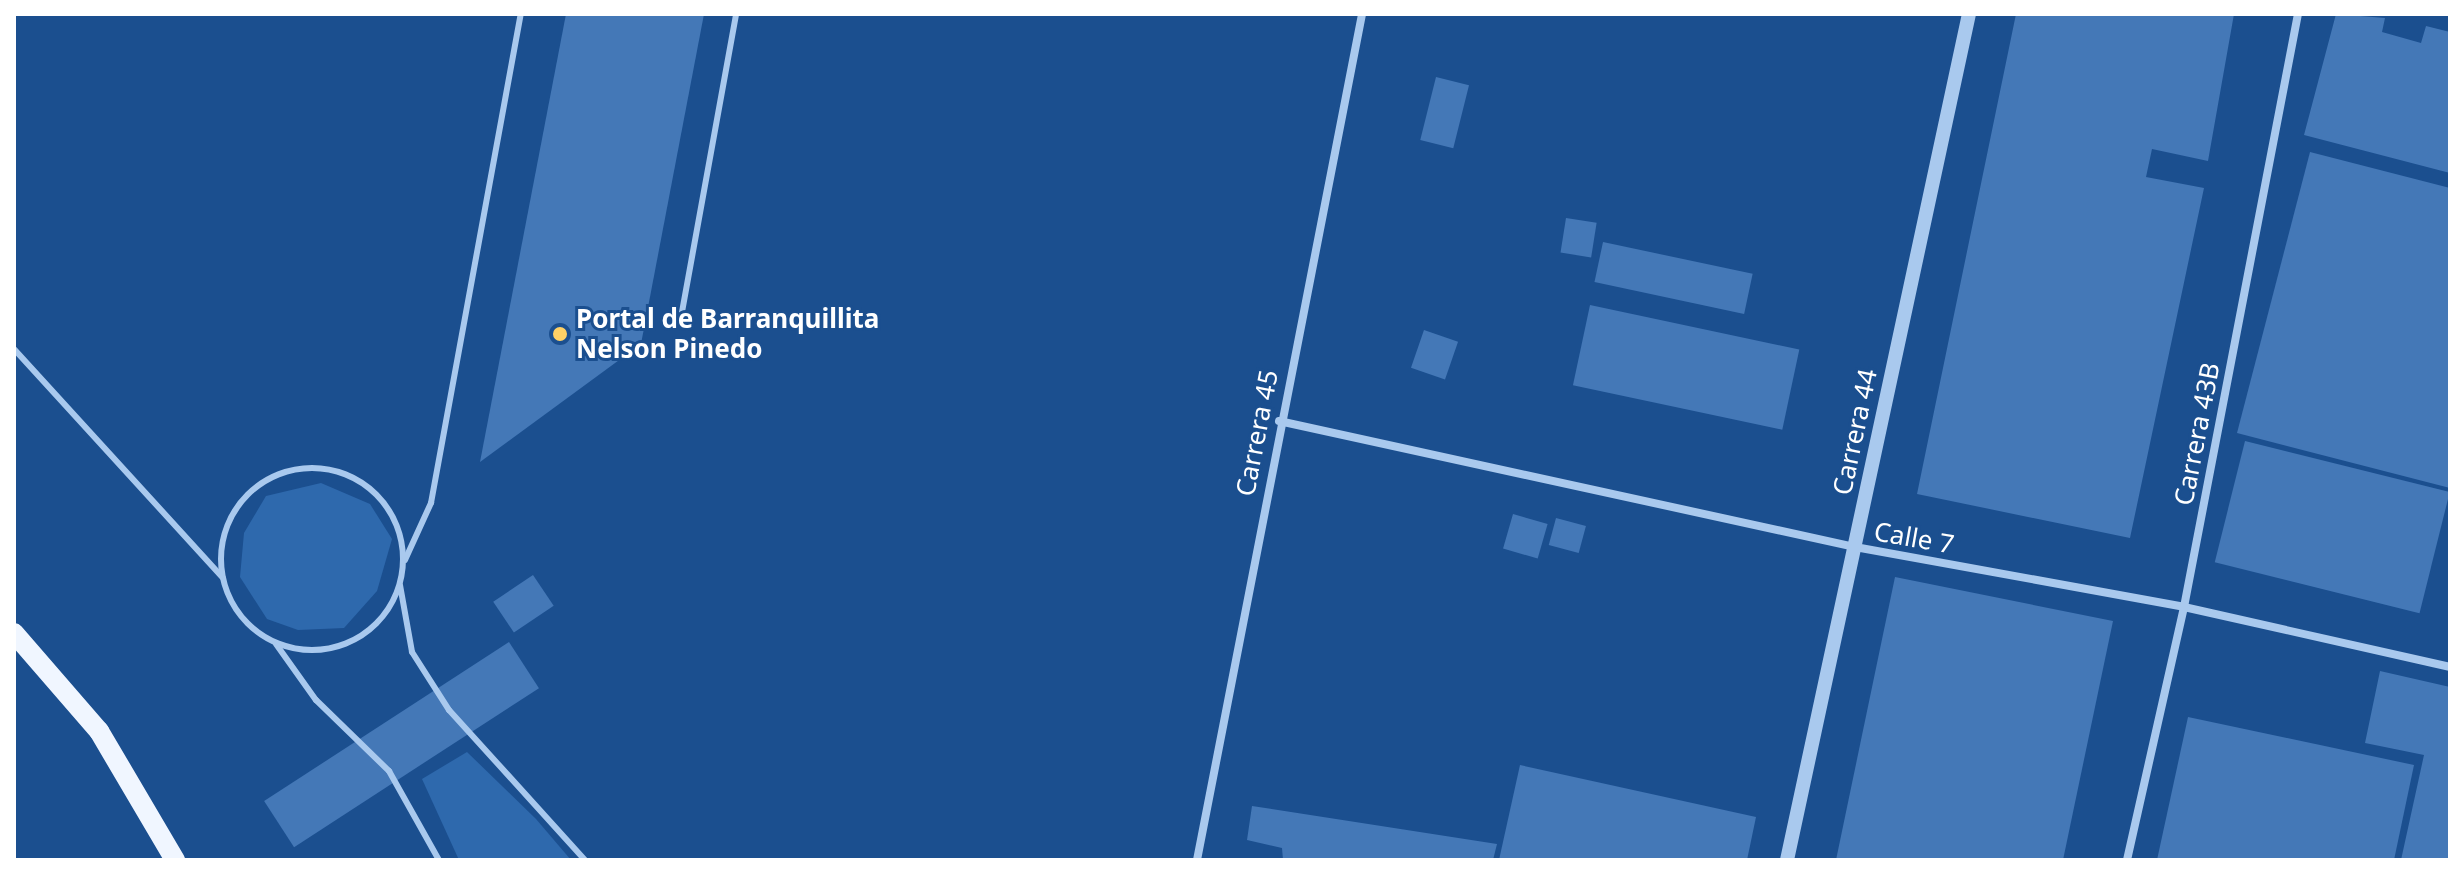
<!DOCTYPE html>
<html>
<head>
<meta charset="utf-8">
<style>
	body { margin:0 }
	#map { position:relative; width:2464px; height:874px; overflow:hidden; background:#1b4f8f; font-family:"Noto Sans",sans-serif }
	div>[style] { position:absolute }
	.green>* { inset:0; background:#2e69ad }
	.building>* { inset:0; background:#4478b7; transform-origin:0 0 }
	.service>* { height:6px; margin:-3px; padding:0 3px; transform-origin:3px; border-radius:3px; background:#a9c9ee }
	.service>.ring { margin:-3px; padding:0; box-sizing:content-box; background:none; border:6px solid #a9c9ee; border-radius:50% }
	.minor>* { height:8px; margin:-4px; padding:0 4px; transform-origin:4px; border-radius:4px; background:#a9c9ee }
	.tertiary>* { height:14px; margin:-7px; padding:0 7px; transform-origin:7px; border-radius:7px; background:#a9c9ee }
	.primary>* { height:20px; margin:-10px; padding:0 10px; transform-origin:10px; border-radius:10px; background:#f0f6ff }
	.dots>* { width:22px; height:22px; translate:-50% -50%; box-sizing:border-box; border:4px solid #1b4f8f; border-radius:50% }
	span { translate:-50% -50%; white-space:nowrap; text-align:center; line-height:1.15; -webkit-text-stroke:6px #1b4f8f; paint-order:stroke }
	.poi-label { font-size:26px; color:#fff; font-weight:700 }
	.left { translate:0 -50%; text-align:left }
	.street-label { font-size:26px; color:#fff }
	.frame { position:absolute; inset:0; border:16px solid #fff; pointer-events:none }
</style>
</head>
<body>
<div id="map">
	<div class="green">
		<i style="clip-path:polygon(321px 483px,370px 504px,392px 539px,377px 591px,344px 628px,298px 630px,267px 619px,240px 577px,244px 533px,266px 496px)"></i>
		<i style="clip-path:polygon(467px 752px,536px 819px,571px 860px,459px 860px,422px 779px)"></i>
	</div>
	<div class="building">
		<i style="clip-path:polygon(566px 14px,704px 14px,641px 344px,480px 462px)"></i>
		<i style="clip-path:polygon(2016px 14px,2234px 14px,2208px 161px,2152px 149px,2146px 177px,2204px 188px,2130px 538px,1917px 494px)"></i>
		<i style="clip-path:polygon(2336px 14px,2385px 18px,2382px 32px,2421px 43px,2426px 26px,2450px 32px,2450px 173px,2304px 135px)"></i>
		<i style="left:1436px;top:77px;width:34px;height:65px;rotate:14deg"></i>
		<i style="clip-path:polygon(2310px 152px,2450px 188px,2450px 488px,2237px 433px)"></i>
		<i style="left:1566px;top:218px;width:31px;height:35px;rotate:9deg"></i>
		<i style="left:1603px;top:242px;width:153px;height:41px;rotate:12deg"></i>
		<i style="left:1590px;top:305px;width:214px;height:82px;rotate:12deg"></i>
		<i style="left:1424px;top:330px;width:36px;height:40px;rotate:19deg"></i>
		<i style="left:2245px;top:441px;width:211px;height:125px;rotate:14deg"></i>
		<i style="left:1513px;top:514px;width:36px;height:36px;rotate:16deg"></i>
		<i style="left:1556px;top:518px;width:31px;height:28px;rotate:15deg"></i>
		<i style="left:533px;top:575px;width:37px;height:48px;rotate:56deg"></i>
		<i style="clip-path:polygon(1895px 577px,2113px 621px,2063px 860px,1836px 860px)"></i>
		<i style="left:509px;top:642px;width:55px;height:292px;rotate:57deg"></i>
		<i style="clip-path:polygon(2380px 671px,2450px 687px,2450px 860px,2401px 860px,2424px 755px,2365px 743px)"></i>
		<i style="clip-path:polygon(2188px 717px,2414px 765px,2394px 860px,2157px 860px)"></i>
		<i style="clip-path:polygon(1520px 765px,1756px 817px,1747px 860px,1499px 860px)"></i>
		<i style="clip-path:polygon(1252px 806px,1497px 844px,1493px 860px,1283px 860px,1282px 848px,1247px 840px)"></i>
	</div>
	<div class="service">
		<i style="left:680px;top:323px;width:314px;rotate:-79.7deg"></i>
		<i style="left:14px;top:349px;width:309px;rotate:47.6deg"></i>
		<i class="ring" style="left:221px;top:468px;width:176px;height:176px"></i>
		<i style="left:405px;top:560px;width:63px;rotate:-65.5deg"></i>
		<i style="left:431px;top:503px;width:497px;rotate:-79.6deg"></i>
		<i style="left:400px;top:585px;width:68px;rotate:79.8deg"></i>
		<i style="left:412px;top:652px;width:69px;rotate:57.5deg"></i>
		<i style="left:449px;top:710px;width:202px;rotate:47.8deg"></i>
		<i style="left:276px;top:644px;width:69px;rotate:54.5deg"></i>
		<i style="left:316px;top:700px;width:102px;rotate:44.2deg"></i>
		<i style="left:389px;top:771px;width:102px;rotate:60.7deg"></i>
	</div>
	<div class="minor">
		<i style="left:1279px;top:421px;width:590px;rotate:12.34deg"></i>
		<i style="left:1855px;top:547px;width:334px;rotate:10.3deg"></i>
		<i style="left:2184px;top:607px;width:273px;rotate:12.7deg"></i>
		<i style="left:1197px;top:860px;width:862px;rotate:-78.96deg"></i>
		<i style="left:2127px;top:860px;width:259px;rotate:-77.3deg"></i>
		<i style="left:2184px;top:607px;width:604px;rotate:-79.12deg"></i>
	</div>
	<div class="tertiary">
		<i style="left:1787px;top:860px;width:865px;rotate:-77.86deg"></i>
	</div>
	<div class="primary">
		<i style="left:14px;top:633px;width:130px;rotate:49.1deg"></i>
		<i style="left:99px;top:731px;width:150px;rotate:59.5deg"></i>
	</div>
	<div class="dots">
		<i style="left:560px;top:334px;background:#ffd166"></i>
	</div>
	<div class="poi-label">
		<span class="left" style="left:576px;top:334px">Portal de Barranquillita<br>Nelson Pinedo</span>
	</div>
	<div class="street-label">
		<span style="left:1855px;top:432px;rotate:-78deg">Carrera 44</span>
		<span style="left:1257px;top:433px;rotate:-79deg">Carrera 45</span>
		<span style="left:2197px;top:434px;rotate:-79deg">Carrera 43B</span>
		<span style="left:1914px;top:538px;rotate:10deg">Calle 7</span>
	</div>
	<div class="frame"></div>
</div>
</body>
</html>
